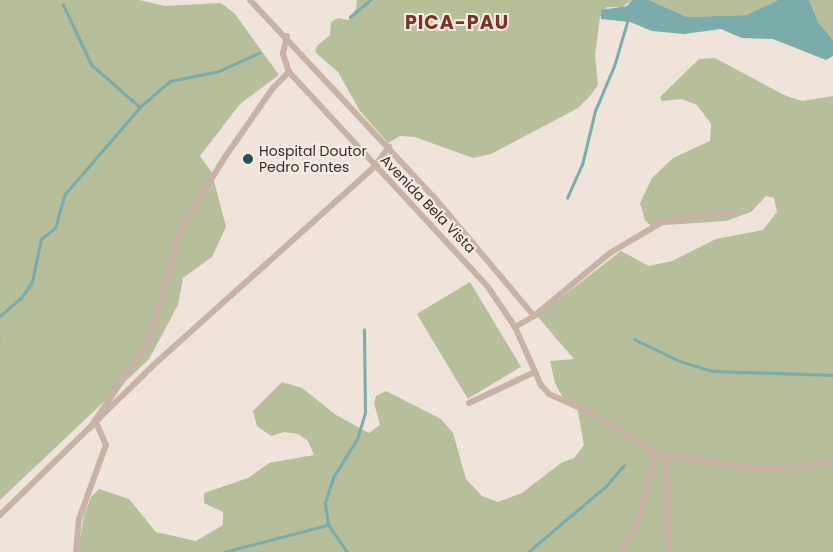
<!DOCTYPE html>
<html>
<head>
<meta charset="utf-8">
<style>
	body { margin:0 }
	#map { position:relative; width:833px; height:552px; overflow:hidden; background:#f0e3d9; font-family:Poppins,sans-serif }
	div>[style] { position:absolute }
	.green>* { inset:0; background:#b6bf9a; transform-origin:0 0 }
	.water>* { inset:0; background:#79acaa }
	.stream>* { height:2.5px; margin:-1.25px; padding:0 1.25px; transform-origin:1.25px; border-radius:1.25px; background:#79acaa }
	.path>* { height:1px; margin-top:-0.5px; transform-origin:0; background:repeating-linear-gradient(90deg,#b39c90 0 2.5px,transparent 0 5px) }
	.minor>* { height:6px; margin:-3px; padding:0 3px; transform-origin:3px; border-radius:3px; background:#c8b2a6 }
	.dots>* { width:14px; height:14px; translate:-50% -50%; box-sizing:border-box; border:2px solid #f8eee5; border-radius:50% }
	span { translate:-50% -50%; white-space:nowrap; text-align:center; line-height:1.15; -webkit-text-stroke:4px #f8eee5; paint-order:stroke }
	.poi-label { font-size:14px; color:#342a27 }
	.left { translate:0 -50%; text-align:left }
	.street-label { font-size:14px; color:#342a27 }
	.district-label { font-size:19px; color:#803023; font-weight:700; letter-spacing:1px }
</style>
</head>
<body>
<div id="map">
	<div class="green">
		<i style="clip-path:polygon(0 0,139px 0,165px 6px,221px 3px,235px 14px,279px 75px,240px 104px,200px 156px,212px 173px,226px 227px,212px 257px,183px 278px,178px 305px,149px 359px,0 500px)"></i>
		<i style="clip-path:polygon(357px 0,632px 0,622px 7px,607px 7px,600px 17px,595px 55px,598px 85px,590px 96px,578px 108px,491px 154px,473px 158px,415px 137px,400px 136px,388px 143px,360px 111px,338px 72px,315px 52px,317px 46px,330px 35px,331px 22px,338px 18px,348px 20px,356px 9px)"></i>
		<i style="clip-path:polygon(649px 0,778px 0,747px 15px,687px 17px)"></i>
		<i style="clip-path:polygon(809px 0,833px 0,833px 40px,818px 22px)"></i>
		<i style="clip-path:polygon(715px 58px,784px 95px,802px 101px,833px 96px,833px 552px,78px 552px,84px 515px,91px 497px,99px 489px,129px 499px,156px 532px,196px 541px,223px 525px,223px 512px,204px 503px,204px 493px,248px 478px,269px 463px,314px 455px,308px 441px,298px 434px,284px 432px,271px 436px,257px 426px,253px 411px,282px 382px,302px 388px,336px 415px,369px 433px,380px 425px,374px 403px,376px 396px,386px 391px,441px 419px,453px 433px,466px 479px,482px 496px,498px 502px,522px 493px,561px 463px,574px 458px,584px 445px,577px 407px,562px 396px,555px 383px,550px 361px,574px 359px,537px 316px,621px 251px,649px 266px,672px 261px,716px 239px,763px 230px,777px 212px,774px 198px,766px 196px,751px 212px,726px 221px,651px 226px,645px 220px,640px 203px,652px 178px,673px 158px,710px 141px,711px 124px,697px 105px,682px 99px,662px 101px,660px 97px,699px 59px)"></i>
		<i style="left:470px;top:282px;width:99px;height:62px;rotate:59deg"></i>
	</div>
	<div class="water">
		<i style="clip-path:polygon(632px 0,649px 0,687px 17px,747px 15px,778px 0,809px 0,818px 22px,833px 40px,833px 56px,826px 60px,773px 39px,742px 38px,721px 29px,684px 34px,652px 31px,630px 22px,601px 19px,601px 10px,627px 6px)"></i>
	</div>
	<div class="stream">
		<i style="left:63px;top:4px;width:68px;rotate:64.6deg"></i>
		<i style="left:92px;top:65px;width:64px;rotate:41.2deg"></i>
		<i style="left:350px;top:17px;width:26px;rotate:-40deg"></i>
		<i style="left:567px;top:198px;width:36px;rotate:-66deg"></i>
		<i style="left:582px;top:165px;width:56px;rotate:-76.5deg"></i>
		<i style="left:595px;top:111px;width:49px;rotate:-67.1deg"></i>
		<i style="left:614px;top:66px;width:49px;rotate:-73.4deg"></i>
		<i style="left:0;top:316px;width:29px;rotate:-41deg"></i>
		<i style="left:22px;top:297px;width:18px;rotate:-56deg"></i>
		<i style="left:32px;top:282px;width:44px;rotate:-78.2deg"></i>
		<i style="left:41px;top:239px;width:18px;rotate:-38deg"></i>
		<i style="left:55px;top:228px;width:35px;rotate:-74deg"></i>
		<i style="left:65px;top:194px;width:115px;rotate:-49.2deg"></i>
		<i style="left:140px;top:107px;width:40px;rotate:-41deg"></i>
		<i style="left:170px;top:81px;width:50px;rotate:-11.5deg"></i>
		<i style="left:219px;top:71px;width:44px;rotate:-24.2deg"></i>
		<i style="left:634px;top:339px;width:51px;rotate:25.6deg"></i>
		<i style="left:680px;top:361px;width:34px;rotate:17deg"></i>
		<i style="left:713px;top:371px;width:120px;rotate:1.9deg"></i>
		<i style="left:224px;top:552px;width:107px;rotate:-14.6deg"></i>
		<i style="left:347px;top:552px;width:33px;rotate:-125deg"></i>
		<i style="left:328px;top:525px;width:22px;rotate:-98deg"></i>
		<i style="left:325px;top:503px;width:28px;rotate:-72deg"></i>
		<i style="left:334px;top:476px;width:44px;rotate:-58.1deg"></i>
		<i style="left:357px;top:439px;width:27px;rotate:-73deg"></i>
		<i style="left:365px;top:413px;width:83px;rotate:-90.7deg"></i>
		<i style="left:528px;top:552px;width:101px;rotate:-40.2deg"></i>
		<i style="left:605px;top:487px;width:29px;rotate:-49deg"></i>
	</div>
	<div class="path">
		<i style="left:0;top:341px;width:2px;rotate:-63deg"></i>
	</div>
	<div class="minor">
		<i style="left:250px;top:0;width:268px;rotate:47deg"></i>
		<i style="left:433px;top:196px;width:157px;rotate:49.9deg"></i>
		<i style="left:287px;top:36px;width:18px;rotate:103deg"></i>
		<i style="left:283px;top:54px;width:19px;rotate:72deg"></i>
		<i style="left:289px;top:72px;width:293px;rotate:47.2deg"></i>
		<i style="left:488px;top:287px;width:48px;rotate:56deg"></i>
		<i style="left:515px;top:327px;width:64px;rotate:65.9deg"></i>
		<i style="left:541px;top:385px;width:12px;rotate:48deg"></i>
		<i style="left:549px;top:394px;width:48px;rotate:24.4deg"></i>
		<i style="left:593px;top:414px;width:74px;rotate:31.8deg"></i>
		<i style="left:656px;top:453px;width:11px;rotate:15deg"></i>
		<i style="left:667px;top:456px;width:100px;rotate:8deg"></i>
		<i style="left:766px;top:470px;width:67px;rotate:-6.8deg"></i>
		<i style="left:515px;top:327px;width:22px;rotate:-30deg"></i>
		<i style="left:534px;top:316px;width:99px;rotate:-39.7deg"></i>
		<i style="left:610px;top:253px;width:63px;rotate:-30.7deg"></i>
		<i style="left:664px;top:221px;width:74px;rotate:-7deg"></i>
		<i style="left:469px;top:403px;width:73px;rotate:-25.2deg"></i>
		<i style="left:90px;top:428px;width:105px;rotate:-55.9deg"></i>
		<i style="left:149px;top:341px;width:117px;rotate:-74.2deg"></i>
		<i style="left:181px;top:228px;width:84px;rotate:-58.2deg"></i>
		<i style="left:225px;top:157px;width:84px;rotate:-55.2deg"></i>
		<i style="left:273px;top:88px;width:23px;rotate:-45deg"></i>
		<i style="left:667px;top:456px;width:96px;rotate:89.4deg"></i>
		<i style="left:0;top:515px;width:221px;rotate:-44.3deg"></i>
		<i style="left:158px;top:361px;width:292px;rotate:-41.9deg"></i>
		<i style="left:375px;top:166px;width:24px;rotate:-54deg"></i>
		<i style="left:76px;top:552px;width:33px;rotate:-85deg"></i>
		<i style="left:79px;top:519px;width:79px;rotate:-70deg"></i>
		<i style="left:106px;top:445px;width:27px;rotate:-114deg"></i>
		<i style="left:620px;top:552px;width:39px;rotate:-59deg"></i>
		<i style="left:640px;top:519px;width:68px;rotate:-76.4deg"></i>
	</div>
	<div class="dots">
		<i style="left:248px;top:159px;background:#1e5452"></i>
	</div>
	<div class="poi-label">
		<span class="left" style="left:259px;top:159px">Hospital Doutor<br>Pedro Fontes</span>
	</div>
	<div class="street-label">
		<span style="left:428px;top:204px;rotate:46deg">Avenida Bela Vista</span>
	</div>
	<div class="district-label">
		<span style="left:457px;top:23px">PICA-PAU</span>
	</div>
</div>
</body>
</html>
